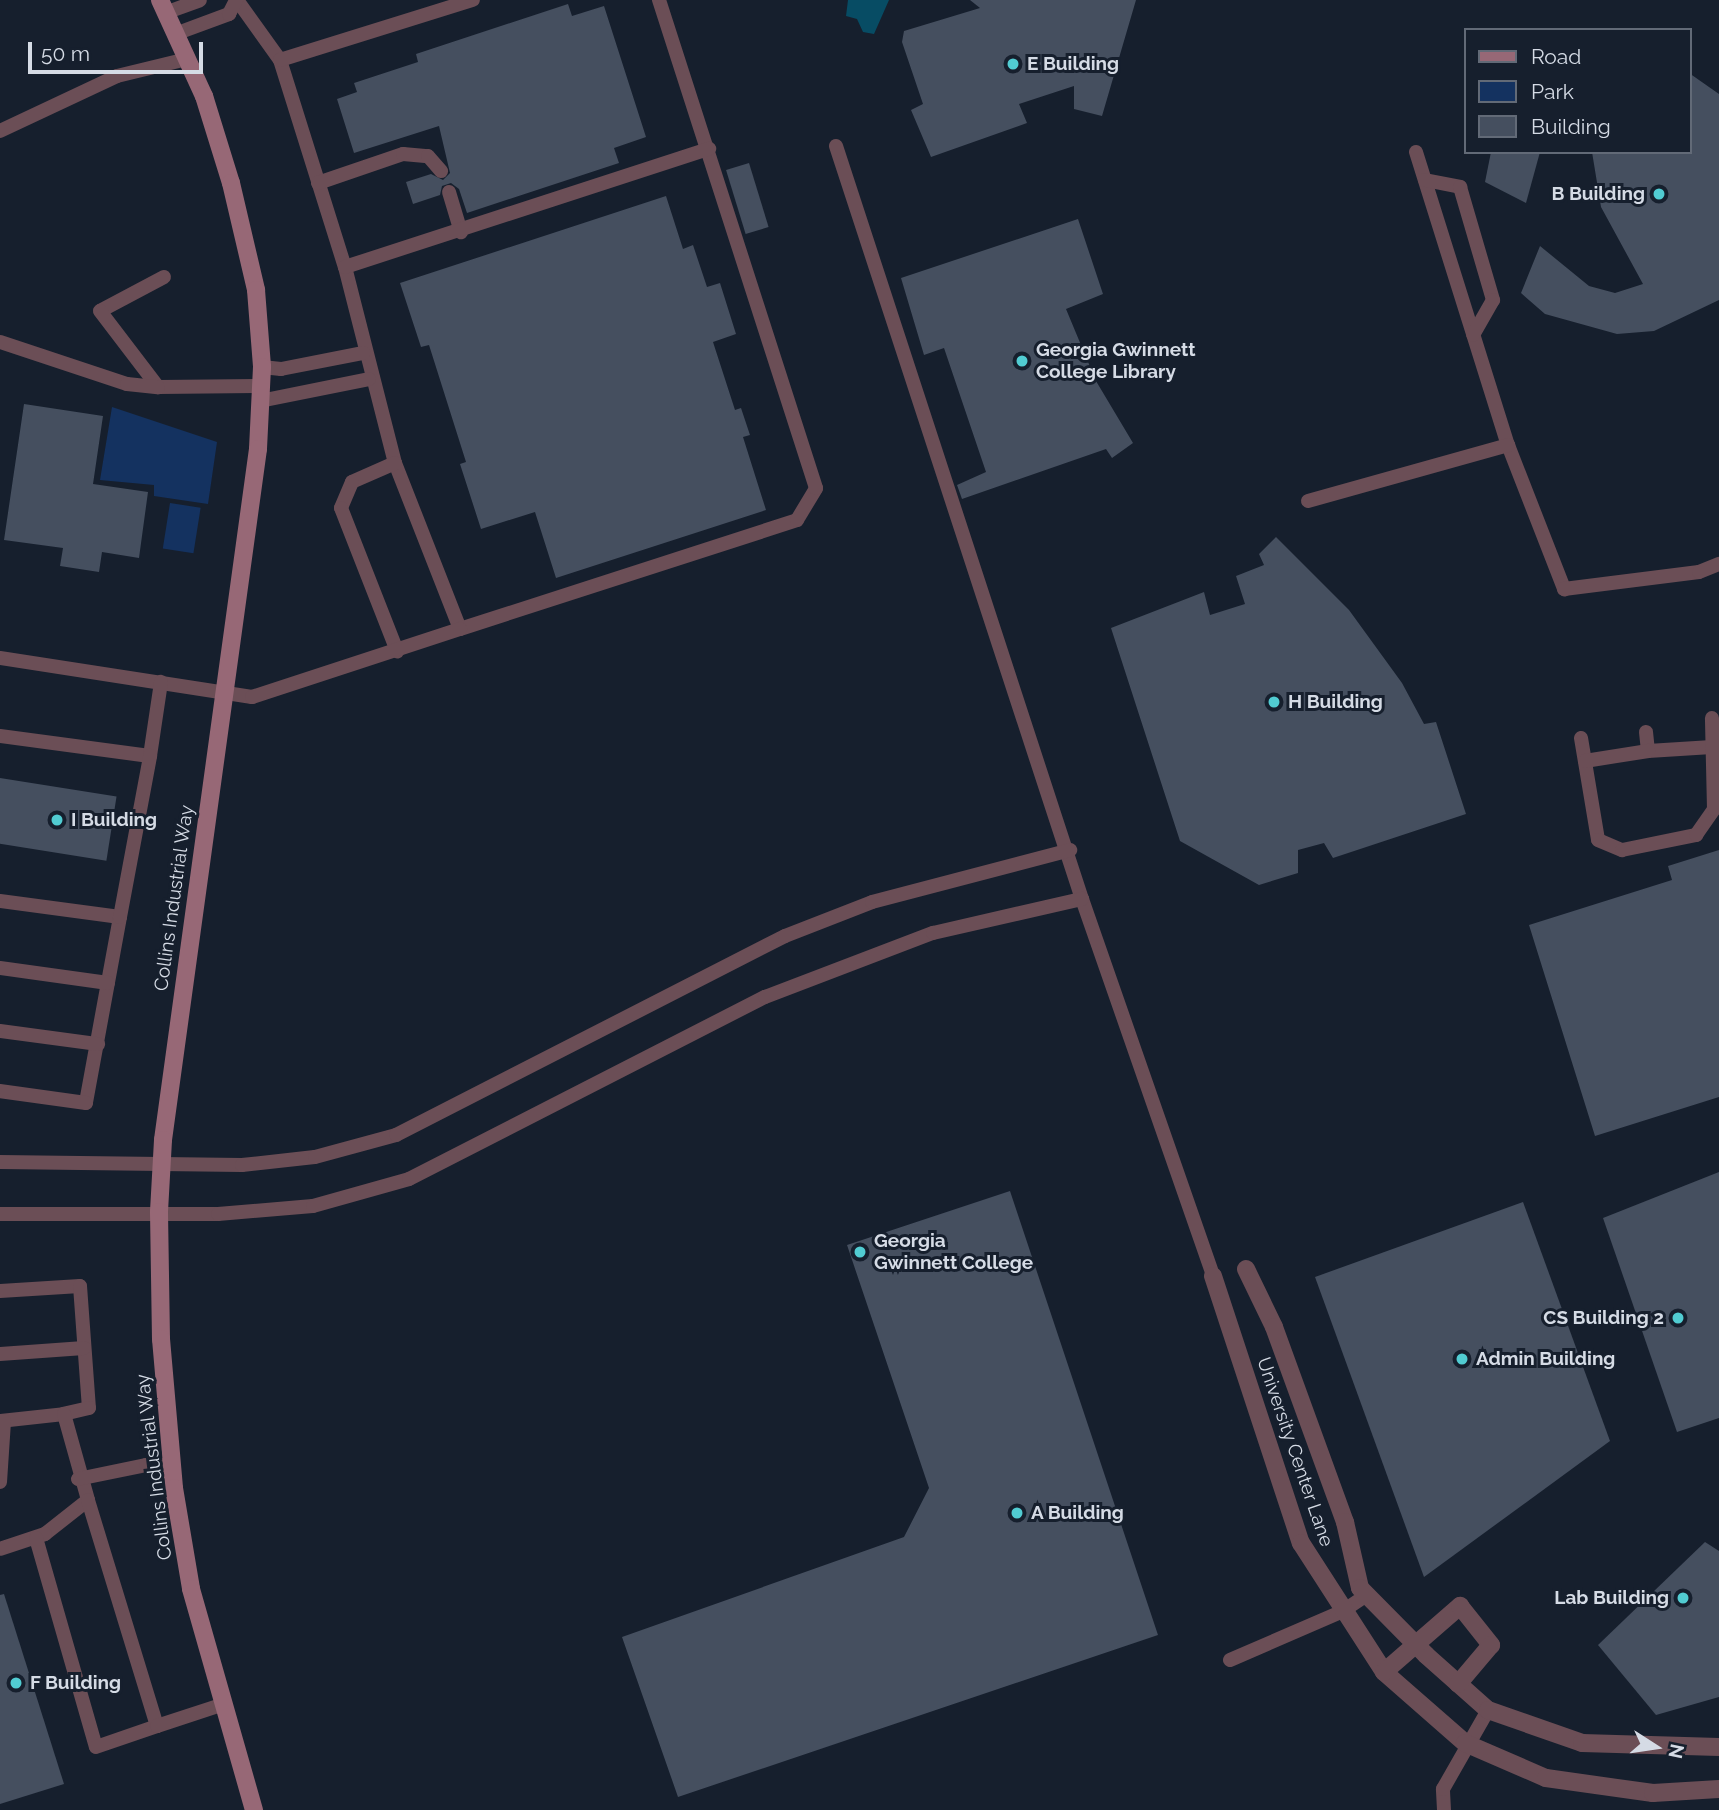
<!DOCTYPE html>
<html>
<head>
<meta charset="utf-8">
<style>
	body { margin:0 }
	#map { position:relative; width:1719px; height:1810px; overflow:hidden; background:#161f2d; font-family:Raleway,sans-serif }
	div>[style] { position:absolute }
	.green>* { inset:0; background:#143260; transform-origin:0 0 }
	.water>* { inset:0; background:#074c64 }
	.building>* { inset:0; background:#454f5f; transform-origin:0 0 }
	.lane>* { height:14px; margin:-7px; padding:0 7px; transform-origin:7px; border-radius:7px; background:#6b4e56 }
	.street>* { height:18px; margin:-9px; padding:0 9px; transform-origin:9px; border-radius:9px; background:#6b4e56 }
	.secondary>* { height:18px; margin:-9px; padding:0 9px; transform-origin:9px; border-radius:9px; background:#976876 }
	.dots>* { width:19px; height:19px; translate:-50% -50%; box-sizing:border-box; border:4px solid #161f2d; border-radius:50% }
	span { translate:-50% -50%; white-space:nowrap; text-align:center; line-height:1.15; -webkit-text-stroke:6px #161f2d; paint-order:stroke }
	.poi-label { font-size:19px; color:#d5dbe5; font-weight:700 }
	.left { translate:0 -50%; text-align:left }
	.right { translate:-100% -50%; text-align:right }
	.street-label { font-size:19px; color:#d5dbe5 }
	.legend { position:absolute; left:1464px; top:28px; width:228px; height:126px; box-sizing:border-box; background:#161f2d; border:2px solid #626a77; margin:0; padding:9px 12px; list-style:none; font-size:21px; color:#d5dbe5 }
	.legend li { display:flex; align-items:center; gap:14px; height:35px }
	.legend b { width:35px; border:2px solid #626a77 }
	.north { position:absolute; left:1621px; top:1712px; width:70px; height:70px; -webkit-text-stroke:5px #161f2d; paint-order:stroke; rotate:102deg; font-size:19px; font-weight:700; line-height:28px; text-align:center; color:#d5dbe5 }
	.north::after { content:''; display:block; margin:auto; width:24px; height:32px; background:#d5dbe5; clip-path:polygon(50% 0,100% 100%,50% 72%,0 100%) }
	.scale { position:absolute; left:28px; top:42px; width:175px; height:32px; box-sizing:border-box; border:4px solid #d5dbe5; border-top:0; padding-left:9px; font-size:21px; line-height:24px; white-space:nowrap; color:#d5dbe5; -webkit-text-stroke:5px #161f2d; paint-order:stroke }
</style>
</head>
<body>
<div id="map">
	<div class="green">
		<i style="clip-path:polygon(112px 407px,217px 442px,208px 504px,154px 496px,154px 485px,100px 480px)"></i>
		<i style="left:170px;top:503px;width:31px;height:46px;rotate:9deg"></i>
	</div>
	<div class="water">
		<i style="clip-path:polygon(848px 0,889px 0,874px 34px,863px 32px,857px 19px,846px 16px)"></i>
	</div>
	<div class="building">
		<i style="clip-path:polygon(970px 0,1136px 0,1102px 116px,1074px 109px,1074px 86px,1019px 104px,1027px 123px,931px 157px,911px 110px,923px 104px,902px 42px,904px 31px,980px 8px)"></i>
		<i style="clip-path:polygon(568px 4px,572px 16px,604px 6px,646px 137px,614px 148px,619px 163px,467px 213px,459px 189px,451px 183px,442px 186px,440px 195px,413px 204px,406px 182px,431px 174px,443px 180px,450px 173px,439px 126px,354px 153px,337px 99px,357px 92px,354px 83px,418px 62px,416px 54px)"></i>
		<i style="clip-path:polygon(1689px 73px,1719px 94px,1719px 300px,1654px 331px,1617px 334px,1545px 314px,1521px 293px,1540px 246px,1589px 286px,1615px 293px,1643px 284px,1601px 207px,1592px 152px,1689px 152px)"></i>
		<i style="clip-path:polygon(1491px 152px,1540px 152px,1526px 203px,1485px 182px)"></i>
		<i style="left:749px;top:163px;width:67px;height:24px;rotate:73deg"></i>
		<i style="clip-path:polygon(666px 196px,683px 249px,693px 245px,707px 287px,720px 283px,736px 334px,713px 342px,735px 410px,741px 408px,750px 435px,743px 437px,766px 510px,556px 578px,535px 512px,481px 529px,460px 464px,466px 462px,429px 345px,421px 347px,400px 283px)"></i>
		<i style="clip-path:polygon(1078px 219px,1103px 294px,1066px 309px,1096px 381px,1133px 443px,1112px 458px,1106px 449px,962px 499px,957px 485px,986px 472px,944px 348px,924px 355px,901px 278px)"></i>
		<i style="clip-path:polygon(24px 404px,103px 416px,93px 484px,148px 492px,139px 558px,102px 552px,99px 572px,60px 566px,63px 548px,4px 540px)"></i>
		<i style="clip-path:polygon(1276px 537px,1349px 610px,1402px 683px,1424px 724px,1436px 722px,1466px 814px,1333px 858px,1324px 843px,1298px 850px,1298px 873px,1259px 885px,1180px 841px,1111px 628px,1204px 592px,1210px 615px,1245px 604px,1236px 576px,1264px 565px,1259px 554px)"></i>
		<i style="left:0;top:778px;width:118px;height:65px;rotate:9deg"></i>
		<i style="clip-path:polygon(1719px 850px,1719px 1097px,1595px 1136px,1529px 925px,1672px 880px,1668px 866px)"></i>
		<i style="clip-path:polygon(1719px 1172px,1719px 1418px,1677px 1432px,1603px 1218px)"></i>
		<i style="clip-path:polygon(1010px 1191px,1158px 1635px,678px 1797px,622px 1637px,904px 1537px,929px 1488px,847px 1245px)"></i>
		<i style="clip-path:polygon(1523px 1202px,1610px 1441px,1424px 1577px,1315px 1277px)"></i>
		<i style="clip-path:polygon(1705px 1542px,1719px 1551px,1719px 1697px,1656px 1715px,1598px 1645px)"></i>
		<i style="clip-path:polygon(4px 1594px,64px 1784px,0 1804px,0 1595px)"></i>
	</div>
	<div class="lane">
		<i style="left:237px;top:0;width:74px;rotate:54.4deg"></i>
		<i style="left:280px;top:60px;width:217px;rotate:72.6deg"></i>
		<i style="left:345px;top:267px;width:202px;rotate:75.7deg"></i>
		<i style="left:395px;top:463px;width:178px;rotate:68.6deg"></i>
		<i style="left:460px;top:629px;width:354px;rotate:-17.9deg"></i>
		<i style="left:797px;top:520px;width:37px;rotate:-59deg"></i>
		<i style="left:816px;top:488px;width:513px;rotate:-107.83deg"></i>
		<i style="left:165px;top:13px;width:37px;rotate:-20deg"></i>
		<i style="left:175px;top:34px;width:58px;rotate:-20.3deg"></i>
		<i style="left:229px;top:14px;width:16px;rotate:-63deg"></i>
		<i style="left:280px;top:60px;width:202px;rotate:-17.3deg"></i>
		<i style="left:0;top:131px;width:129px;rotate:-25.2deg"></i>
		<i style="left:117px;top:76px;width:72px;rotate:-13.7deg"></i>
		<i style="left:836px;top:146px;width:792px;rotate:71.91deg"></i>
		<i style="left:1082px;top:899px;width:399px;rotate:70.8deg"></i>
		<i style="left:1416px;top:152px;width:307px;rotate:72.6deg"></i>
		<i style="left:1508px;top:445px;width:155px;rotate:68.7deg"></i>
		<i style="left:1564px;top:589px;width:136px;rotate:-7.2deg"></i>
		<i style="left:1699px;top:572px;width:22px;rotate:-22deg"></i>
		<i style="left:1425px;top:180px;width:36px;rotate:11deg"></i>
		<i style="left:1460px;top:187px;width:118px;rotate:73.7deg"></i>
		<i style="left:1493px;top:300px;width:40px;rotate:119.7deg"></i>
		<i style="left:318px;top:183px;width:90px;rotate:-18.8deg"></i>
		<i style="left:403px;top:154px;width:25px;rotate:5deg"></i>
		<i style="left:428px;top:156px;width:20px;rotate:49deg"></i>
		<i style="left:449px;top:192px;width:42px;rotate:73.3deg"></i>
		<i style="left:345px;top:267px;width:383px;rotate:-18deg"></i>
		<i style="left:164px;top:277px;width:72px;rotate:152deg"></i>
		<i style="left:100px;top:311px;width:96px;rotate:52.7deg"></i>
		<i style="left:158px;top:387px;width:103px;rotate:-0.6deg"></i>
		<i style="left:0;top:342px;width:134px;rotate:18.3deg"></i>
		<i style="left:127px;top:384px;width:31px;rotate:6deg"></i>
		<i style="left:262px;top:367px;width:19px;rotate:6deg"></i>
		<i style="left:281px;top:369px;width:84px;rotate:-11deg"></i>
		<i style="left:260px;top:401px;width:111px;rotate:-11.4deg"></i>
		<i style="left:395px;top:463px;width:47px;rotate:156.2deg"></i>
		<i style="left:352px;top:482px;width:28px;rotate:113deg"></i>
		<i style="left:341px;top:508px;width:154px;rotate:68.6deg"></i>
		<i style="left:1308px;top:501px;width:208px;rotate:-15.6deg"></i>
		<i style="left:0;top:658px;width:255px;rotate:8.8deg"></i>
		<i style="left:252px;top:697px;width:219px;rotate:-18.1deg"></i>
		<i style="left:1646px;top:732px;width:19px;rotate:84deg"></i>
		<i style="left:1648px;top:751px;width:64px;rotate:-3.6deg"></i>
		<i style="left:0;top:736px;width:151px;rotate:7.6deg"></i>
		<i style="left:150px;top:756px;width:75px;rotate:-81.5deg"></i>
		<i style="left:1581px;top:738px;width:103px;rotate:80.5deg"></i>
		<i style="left:1598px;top:840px;width:26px;rotate:23deg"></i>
		<i style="left:1622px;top:850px;width:76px;rotate:-11.5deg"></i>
		<i style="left:1696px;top:835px;width:32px;rotate:-55deg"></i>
		<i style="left:1714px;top:809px;width:91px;rotate:-91.3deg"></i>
		<i style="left:1585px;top:761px;width:64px;rotate:-9deg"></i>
		<i style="left:0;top:901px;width:121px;rotate:7.6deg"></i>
		<i style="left:120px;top:917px;width:189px;rotate:100.4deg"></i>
		<i style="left:86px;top:1103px;width:87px;rotate:-172.1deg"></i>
		<i style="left:120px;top:917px;width:164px;rotate:-79.4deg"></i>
		<i style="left:0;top:968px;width:109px;rotate:7.9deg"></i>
		<i style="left:0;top:1031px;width:99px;rotate:7.6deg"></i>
		<i style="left:0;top:1162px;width:242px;rotate:0.7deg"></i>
		<i style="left:242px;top:1165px;width:73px;rotate:-6.3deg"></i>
		<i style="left:315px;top:1157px;width:84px;rotate:-15.2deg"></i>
		<i style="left:396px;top:1135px;width:437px;rotate:-27.1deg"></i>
		<i style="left:785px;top:936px;width:93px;rotate:-21.3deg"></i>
		<i style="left:872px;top:902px;width:205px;rotate:-14.7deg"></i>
		<i style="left:0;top:1214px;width:218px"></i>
		<i style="left:218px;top:1214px;width:95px;rotate:-4.8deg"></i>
		<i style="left:313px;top:1206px;width:100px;rotate:-15.7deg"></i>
		<i style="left:409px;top:1179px;width:400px;rotate:-27.1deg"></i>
		<i style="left:765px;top:997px;width:180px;rotate:-20.9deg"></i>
		<i style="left:933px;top:933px;width:153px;rotate:-12.9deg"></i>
		<i style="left:0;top:1291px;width:80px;rotate:-3.6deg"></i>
		<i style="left:80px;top:1286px;width:122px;rotate:85.8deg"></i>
		<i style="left:89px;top:1408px;width:26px;rotate:167deg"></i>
		<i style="left:0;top:1354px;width:84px;rotate:-4.1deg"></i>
		<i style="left:0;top:1421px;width:64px;rotate:-6.2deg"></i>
		<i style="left:64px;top:1414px;width:89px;rotate:74.4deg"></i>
		<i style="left:88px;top:1500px;width:55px;rotate:141.7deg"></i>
		<i style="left:45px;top:1534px;width:47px;rotate:161.6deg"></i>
		<i style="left:78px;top:1479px;width:69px;rotate:-11.6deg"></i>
		<i style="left:146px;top:1465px;width:26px"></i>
		<i style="left:0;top:1482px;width:61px;rotate:-86.2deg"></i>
		<i style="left:36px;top:1538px;width:217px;rotate:74deg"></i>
		<i style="left:96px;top:1747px;width:65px;rotate:-19deg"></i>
		<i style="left:157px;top:1726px;width:236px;rotate:-107deg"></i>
		<i style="left:1230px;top:1660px;width:123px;rotate:-23.4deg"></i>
		<i style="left:1343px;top:1611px;width:29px;rotate:-34deg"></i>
		<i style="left:157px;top:1726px;width:67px;rotate:-18.2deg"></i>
		<i style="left:1444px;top:1810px;width:21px;rotate:-93deg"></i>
		<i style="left:1443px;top:1789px;width:91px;rotate:-60.3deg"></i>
	</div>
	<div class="street">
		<i style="left:1246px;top:1269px;width:64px;rotate:64.2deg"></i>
		<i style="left:1274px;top:1327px;width:208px;rotate:70deg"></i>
		<i style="left:1345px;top:1522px;width:68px;rotate:77.2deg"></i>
		<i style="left:1360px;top:1588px;width:94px;rotate:45.4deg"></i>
		<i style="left:1426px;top:1655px;width:83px;rotate:41.6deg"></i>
		<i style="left:1488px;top:1710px;width:100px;rotate:19.3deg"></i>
		<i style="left:1582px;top:1743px;width:137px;rotate:1.7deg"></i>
		<i style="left:1213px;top:1276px;width:281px;rotate:71.8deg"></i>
		<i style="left:1301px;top:1543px;width:153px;rotate:57.2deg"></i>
		<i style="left:1384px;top:1672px;width:108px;rotate:41.2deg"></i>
		<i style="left:1465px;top:1743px;width:88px;rotate:23.4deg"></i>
		<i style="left:1546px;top:1778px;width:108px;rotate:8deg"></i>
		<i style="left:1653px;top:1793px;width:66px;rotate:-3.5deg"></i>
		<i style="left:1384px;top:1672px;width:101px;rotate:-41deg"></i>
		<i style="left:1460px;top:1606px;width:50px;rotate:51.5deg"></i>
		<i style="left:1491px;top:1645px;width:51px;rotate:130.2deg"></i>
	</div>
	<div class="secondary">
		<i style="left:160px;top:0;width:106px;rotate:65.4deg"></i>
		<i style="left:204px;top:96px;width:91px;rotate:72.8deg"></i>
		<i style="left:231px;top:183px;width:110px;rotate:76.8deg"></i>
		<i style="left:256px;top:290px;width:77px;rotate:85.5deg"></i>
		<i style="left:262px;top:367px;width:82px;rotate:92.8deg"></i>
		<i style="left:258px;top:449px;width:697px;rotate:97.83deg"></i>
		<i style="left:163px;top:1140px;width:72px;rotate:93.2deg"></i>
		<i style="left:159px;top:1212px;width:127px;rotate:89.1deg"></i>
		<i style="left:161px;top:1339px;width:150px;rotate:85deg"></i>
		<i style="left:174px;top:1488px;width:102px;rotate:80.4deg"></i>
		<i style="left:191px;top:1589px;width:230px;rotate:74.1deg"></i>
	</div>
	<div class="dots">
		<i style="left:1013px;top:64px;background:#51ccd2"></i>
		<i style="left:1659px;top:194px;background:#51ccd2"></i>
		<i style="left:1022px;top:361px;background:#51ccd2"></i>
		<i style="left:1274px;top:702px;background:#51ccd2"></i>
		<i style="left:57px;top:820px;background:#51ccd2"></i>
		<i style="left:860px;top:1252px;background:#51ccd2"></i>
		<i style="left:1678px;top:1318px;background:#51ccd2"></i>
		<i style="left:1462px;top:1359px;background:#51ccd2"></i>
		<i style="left:1017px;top:1513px;background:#51ccd2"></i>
		<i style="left:1683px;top:1598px;background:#51ccd2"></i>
		<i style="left:16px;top:1683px;background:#51ccd2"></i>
	</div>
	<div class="poi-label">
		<span class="left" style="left:1027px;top:64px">E Building</span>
		<span class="right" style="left:1645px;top:194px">B Building</span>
		<span class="left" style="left:1036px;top:361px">Georgia Gwinnett<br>College Library</span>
		<span class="left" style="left:1288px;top:702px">H Building</span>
		<span class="left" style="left:71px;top:820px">I Building</span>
		<span class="left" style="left:874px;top:1252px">Georgia<br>Gwinnett College</span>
		<span class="right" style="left:1664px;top:1318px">CS Building 2</span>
		<span class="left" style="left:1476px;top:1359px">Admin Building</span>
		<span class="left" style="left:1031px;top:1513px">A Building</span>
		<span class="right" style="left:1669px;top:1598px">Lab Building</span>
		<span class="left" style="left:30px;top:1683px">F Building</span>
	</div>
	<div class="street-label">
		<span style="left:174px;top:898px;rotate:-82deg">Collins Industrial Way</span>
		<span style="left:1295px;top:1452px;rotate:71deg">University Center Lane</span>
		<span style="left:154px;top:1467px;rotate:-97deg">Collins Industrial Way</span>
	</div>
	<ul class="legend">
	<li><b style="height:9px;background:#976876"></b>Road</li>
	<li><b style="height:19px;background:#143260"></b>Park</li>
	<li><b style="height:19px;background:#454f5f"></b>Building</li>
	</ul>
	<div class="north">N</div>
	<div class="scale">50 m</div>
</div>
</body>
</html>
